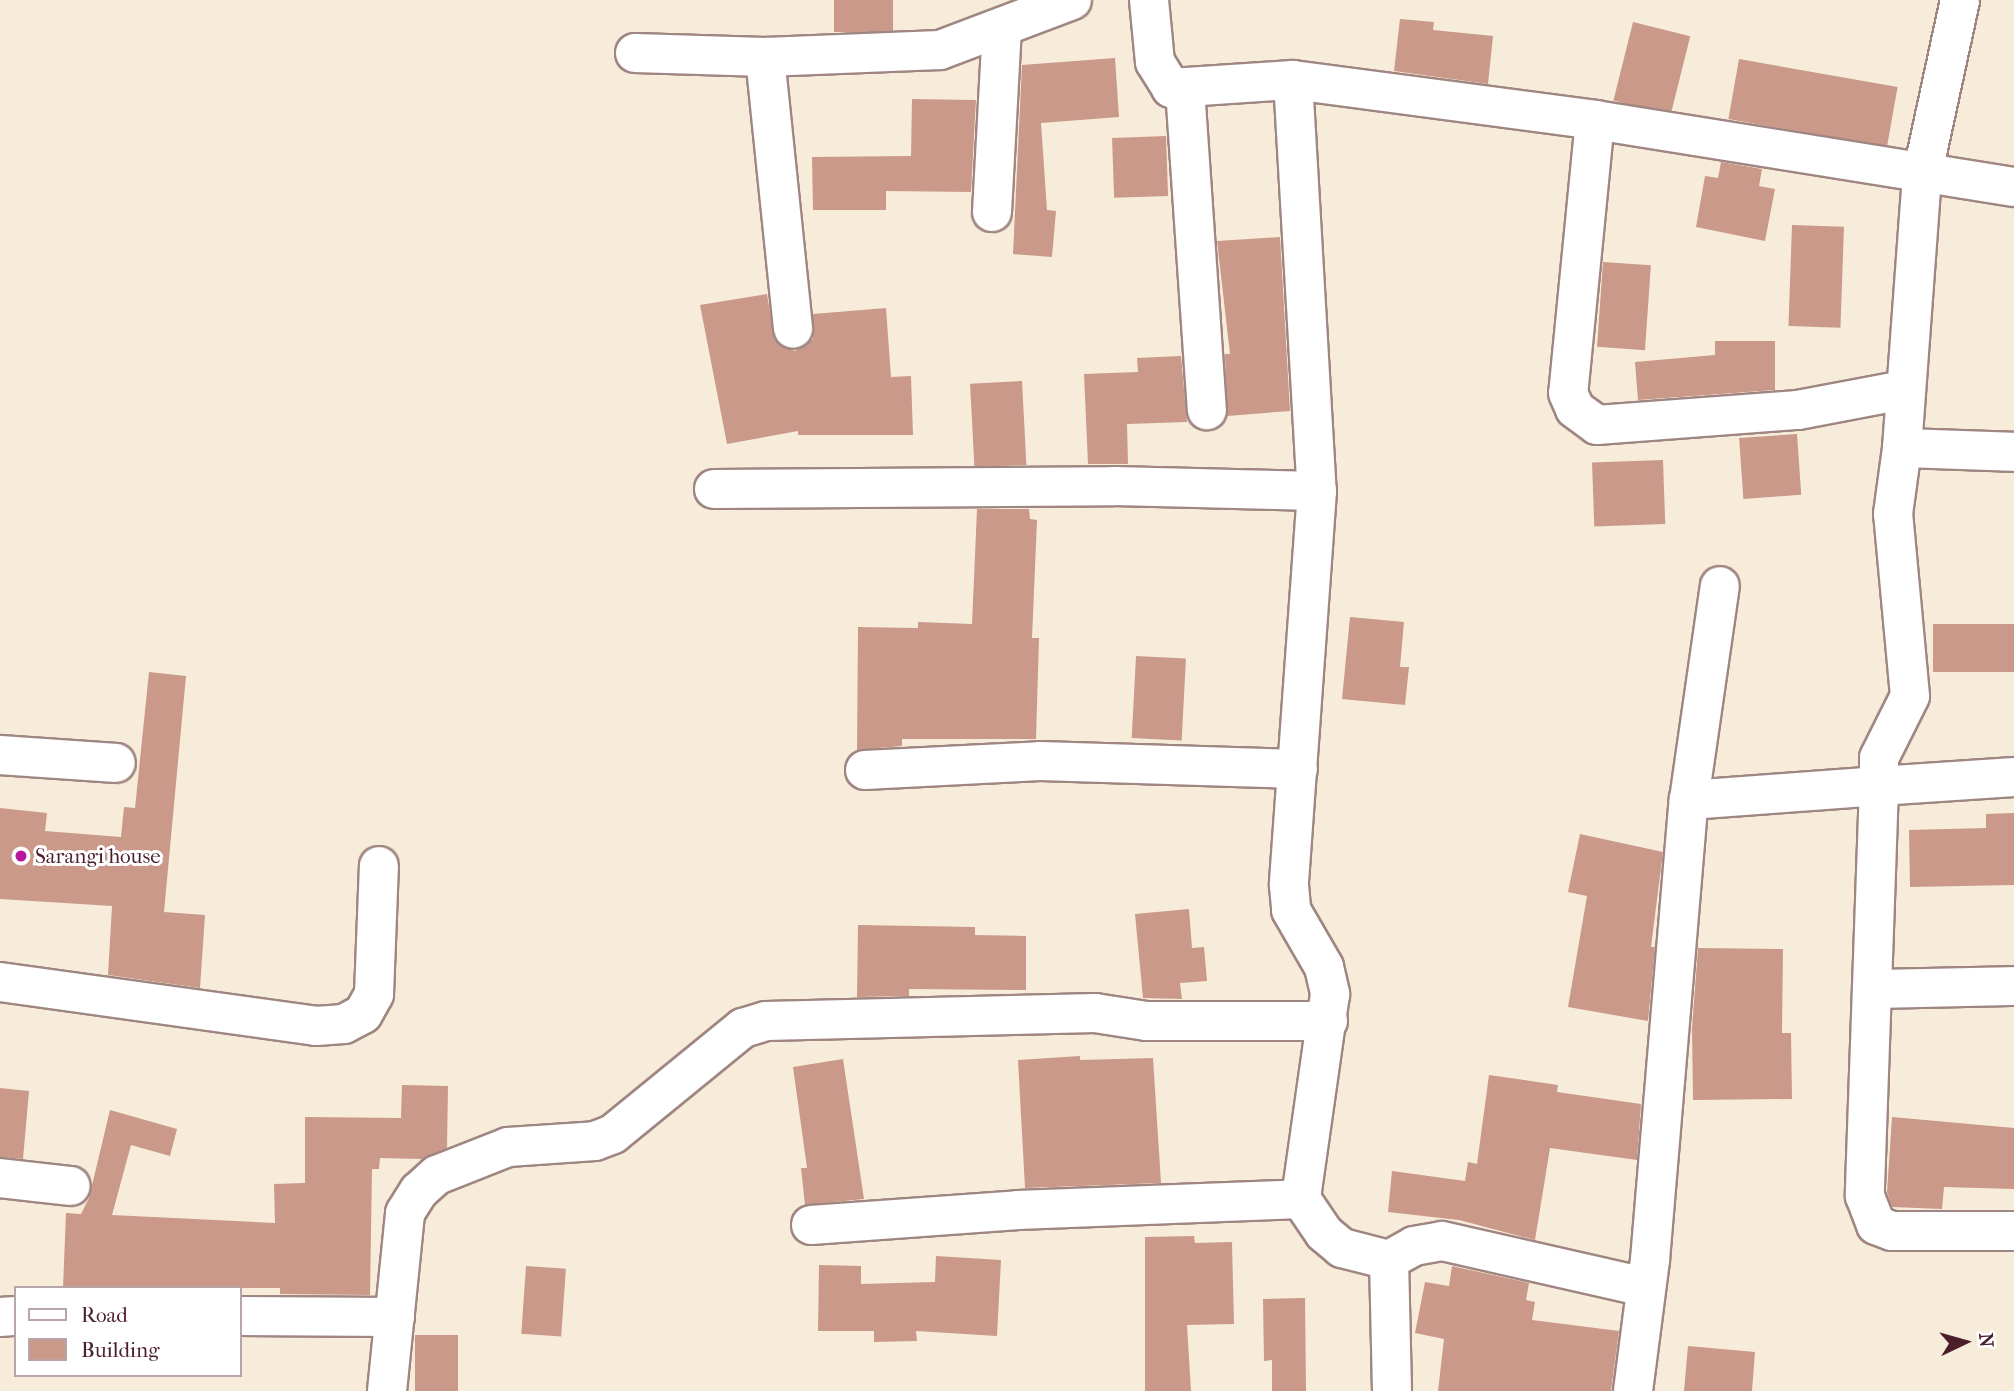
<!DOCTYPE html>
<html>
<head>
<meta charset="utf-8">
<style>
	body { margin:0 }
	#map { position:relative; width:2014px; height:1391px; overflow:hidden; background:#f6ecd9; font-family:"IM FELL French Canon",serif }
	div>[style] { position:absolute }
	.building>* { inset:0; background:#ca998a; transform-origin:0 0 }
	.roads { filter:drop-shadow(2px 0 #a08682) drop-shadow(-2px 0 #a08682) drop-shadow(0 2px #a08682) drop-shadow(0 -2px #a08682) }
	.street>* { height:38px; margin:-19px; padding:0 19px; transform-origin:19px; border-radius:19px; background:#fff }
	.dots>* { width:19px; height:19px; translate:-50% -50%; box-sizing:border-box; border:4px solid #fff; border-radius:50% }
	span { translate:-50% -50%; white-space:nowrap; text-align:center; line-height:1.15; -webkit-text-stroke:6px #fff; paint-order:stroke }
	.poi-label { font-size:21px; color:#4a1f2b }
	.left { translate:0 -50%; text-align:left }
	.legend { position:absolute; left:14px; top:1286px; width:228px; height:91px; box-sizing:border-box; background:#fff; border:2px solid #b7a5aa; margin:0; padding:9px 12px; list-style:none; font-size:21px; color:#4a1f2b }
	.legend li { display:flex; align-items:center; gap:14px; height:35px }
	.legend b { width:35px; border:2px solid #b7a5aa }
	.north { position:absolute; left:1930px; top:1307px; width:70px; height:70px; -webkit-text-stroke:5px #fff; paint-order:stroke; rotate:85deg; font-size:19px; font-weight:700; line-height:28px; text-align:center; color:#4a1f2b }
	.north::after { content:''; display:block; margin:auto; width:24px; height:32px; background:#4a1f2b; clip-path:polygon(50% 0,100% 100%,50% 72%,0 100%) }
</style>
</head>
<body>
<div id="map">
	<div class="building">
		<i style="left:834px;top:0;width:59px;height:32px"></i>
		<i style="clip-path:polygon(1400px 19px,1434px 22px,1433px 30px,1493px 36px,1488px 84px,1394px 71px)"></i>
		<i style="left:1633px;top:22px;width:59px;height:81px;rotate:14deg"></i>
		<i style="clip-path:polygon(1115px 58px,1119px 117px,1041px 123px,1047px 210px,1056px 211px,1052px 257px,1013px 254px,1022px 65px)"></i>
		<i style="left:1739px;top:59px;width:161px;height:61px;rotate:10deg"></i>
		<i style="clip-path:polygon(912px 99px,976px 100px,971px 192px,886px 191px,886px 210px,813px 210px,812px 157px,911px 156px)"></i>
		<i style="left:1166px;top:136px;width:60px;height:54px;rotate:88deg"></i>
		<i style="clip-path:polygon(1721px 162px,1762px 169px,1759px 186px,1775px 189px,1765px 241px,1696px 227px,1705px 176px,1718px 178px)"></i>
		<i style="left:1792px;top:225px;width:52px;height:101px;rotate:2deg"></i>
		<i style="clip-path:polygon(1280px 237px,1290px 411px,1227px 416px,1225px 354px,1230px 354px,1217px 241px)"></i>
		<i style="left:1603px;top:262px;width:48px;height:85px;rotate:4deg"></i>
		<i style="clip-path:polygon(767px 294px,775px 341px,795px 351px,813px 339px,813px 314px,886px 308px,891px 377px,911px 376px,913px 435px,798px 435px,798px 431px,727px 444px,700px 305px)"></i>
		<i style="clip-path:polygon(1715px 341px,1775px 341px,1775px 390px,1638px 400px,1635px 362px,1715px 355px)"></i>
		<i style="clip-path:polygon(1181px 356px,1187px 422px,1127px 424px,1128px 464px,1088px 464px,1084px 374px,1138px 372px,1137px 358px)"></i>
		<i style="left:1022px;top:381px;width:84px;height:52px;rotate:87deg"></i>
		<i style="left:1797px;top:434px;width:61px;height:58px;rotate:86deg"></i>
		<i style="left:1663px;top:460px;width:64px;height:71px;rotate:88deg"></i>
		<i style="clip-path:polygon(977px 509px,1029px 509px,1030px 519px,1037px 520px,1032px 638px,1039px 638px,1036px 739px,902px 739px,902px 746px,857px 750px,858px 627px,918px 628px,918px 622px,972px 624px)"></i>
		<i style="clip-path:polygon(1350px 617px,1404px 622px,1400px 667px,1409px 667px,1405px 705px,1342px 699px)"></i>
		<i style="left:2014px;top:624px;width:48px;height:81px;rotate:90deg"></i>
		<i style="left:1136px;top:656px;width:50px;height:82px;rotate:3deg"></i>
		<i style="clip-path:polygon(149px 672px,186px 676px,164px 912px,205px 915px,200px 988px,108px 975px,112px 906px,0 899px,0 808px,47px 813px,45px 831px,121px 837px,124px 807px,135px 808px)"></i>
		<i style="clip-path:polygon(2014px 813px,2014px 885px,1910px 887px,1909px 830px,1986px 828px,1986px 814px)"></i>
		<i style="clip-path:polygon(1580px 834px,1663px 852px,1651px 947px,1655px 947px,1648px 1021px,1568px 1007px,1587px 896px,1568px 892px)"></i>
		<i style="clip-path:polygon(1189px 909px,1192px 948px,1204px 947px,1207px 981px,1180px 983px,1182px 999px,1143px 998px,1135px 914px)"></i>
		<i style="clip-path:polygon(858px 925px,975px 927px,975px 935px,1026px 936px,1026px 990px,909px 989px,909px 996px,857px 997px)"></i>
		<i style="clip-path:polygon(1698px 948px,1783px 949px,1782px 1033px,1791px 1033px,1792px 1099px,1693px 1100px,1692px 1028px)"></i>
		<i style="clip-path:polygon(1080px 1056px,1080px 1060px,1153px 1058px,1161px 1183px,1025px 1188px,1018px 1060px)"></i>
		<i style="clip-path:polygon(843px 1059px,864px 1199px,805px 1205px,801px 1168px,807px 1168px,793px 1067px)"></i>
		<i style="clip-path:polygon(1489px 1075px,1558px 1085px,1557px 1092px,1641px 1104px,1637px 1160px,1550px 1148px,1535px 1240px,1459px 1220px,1388px 1212px,1392px 1171px,1465px 1181px,1468px 1162px,1477px 1164px)"></i>
		<i style="clip-path:polygon(402px 1085px,448px 1086px,447px 1148px,422px 1159px,380px 1158px,379px 1169px,372px 1169px,370px 1295px,280px 1294px,280px 1288px,63px 1288px,66px 1213px,81px 1214px,89px 1198px,110px 1110px,177px 1129px,170px 1156px,131px 1145px,112px 1215px,275px 1223px,274px 1184px,305px 1183px,305px 1117px,401px 1118px)"></i>
		<i style="clip-path:polygon(0 1088px,29px 1091px,23px 1159px,0 1157px)"></i>
		<i style="clip-path:polygon(1892px 1117px,2014px 1128px,2014px 1189px,1944px 1187px,1942px 1209px,1892px 1207px,1887px 1192px)"></i>
		<i style="clip-path:polygon(1194px 1236px,1195px 1243px,1232px 1242px,1234px 1324px,1187px 1325px,1191px 1391px,1145px 1391px,1145px 1237px)"></i>
		<i style="clip-path:polygon(936px 1256px,1001px 1260px,997px 1336px,916px 1331px,917px 1341px,874px 1342px,874px 1331px,818px 1331px,819px 1265px,861px 1266px,861px 1284px,935px 1282px)"></i>
		<i style="left:526px;top:1266px;width:40px;height:68px;rotate:4deg"></i>
		<i style="clip-path:polygon(1452px 1266px,1529px 1283px,1526px 1300px,1535px 1302px,1532px 1320px,1619px 1331px,1611px 1391px,1438px 1391px,1444px 1339px,1415px 1333px,1425px 1282px,1449px 1286px)"></i>
		<i style="clip-path:polygon(1305px 1298px,1306px 1391px,1272px 1391px,1272px 1360px,1264px 1361px,1263px 1299px)"></i>
		<i style="left:415px;top:1335px;width:43px;height:56px"></i>
		<i style="clip-path:polygon(1688px 1346px,1755px 1352px,1752px 1391px,1684px 1391px)"></i>
	</div>
	<div class="roads">
		<div class="street">
			<i style="left:1149px;top:0;width:62px;rotate:84.5deg"></i>
			<i style="left:1155px;top:62px;width:31px;rotate:58deg"></i>
			<i style="left:1171px;top:88px;width:122px;rotate:-3.8deg"></i>
			<i style="left:1293px;top:80px;width:305px;rotate:7.5deg"></i>
			<i style="left:1595px;top:120px;width:424px;rotate:9.1deg"></i>
			<i style="left:635px;top:53px;width:130px;rotate:1.8deg"></i>
			<i style="left:765px;top:57px;width:175px;rotate:-2.3deg"></i>
			<i style="left:940px;top:50px;width:141px;rotate:-20.7deg"></i>
			<i style="left:765px;top:57px;width:273px;rotate:84.1deg"></i>
			<i style="left:1293px;top:80px;width:412px;rotate:86.7deg"></i>
			<i style="left:1317px;top:491px;width:395px;rotate:94.1deg"></i>
			<i style="left:1289px;top:885px;width:25px;rotate:85deg"></i>
			<i style="left:1291px;top:910px;width:66px;rotate:59.9deg"></i>
			<i style="left:1324px;top:967px;width:28px;rotate:77deg"></i>
			<i style="left:1330px;top:994px;width:207px;rotate:98.1deg"></i>
			<i style="left:1301px;top:1199px;width:41px;rotate:55.9deg"></i>
			<i style="left:1324px;top:1233px;width:23px;rotate:40deg"></i>
			<i style="left:1342px;top:1248px;width:49px;rotate:14.3deg"></i>
			<i style="left:1185px;top:89px;width:322px;rotate:86.1deg"></i>
			<i style="left:1595px;top:120px;width:274px;rotate:95.6deg"></i>
			<i style="left:1568px;top:393px;width:17px;rotate:66deg"></i>
			<i style="left:1575px;top:409px;width:27px;rotate:36deg"></i>
			<i style="left:1597px;top:425px;width:202px;rotate:-4.3deg"></i>
			<i style="left:1798px;top:410px;width:108px;rotate:-10.7deg"></i>
			<i style="left:992px;top:212px;width:183px;rotate:-86.9deg"></i>
			<i style="left:1902px;top:448px;width:112px;rotate:2deg"></i>
			<i style="left:714px;top:489px;width:400px;rotate:-0.4deg"></i>
			<i style="left:1114px;top:486px;width:203px;rotate:1.4deg"></i>
			<i style="left:0;top:755px;width:116px;rotate:3.9deg"></i>
			<i style="left:865px;top:770px;width:175px;rotate:-2.9deg"></i>
			<i style="left:1040px;top:761px;width:258px;rotate:1.8deg"></i>
			<i style="left:2014px;top:777px;width:135px;rotate:176.2deg"></i>
			<i style="left:1879px;top:786px;width:410px;rotate:92deg"></i>
			<i style="left:1865px;top:1196px;width:31px;rotate:69deg"></i>
			<i style="left:1876px;top:1225px;width:17px;rotate:21deg"></i>
			<i style="left:1892px;top:1231px;width:122px"></i>
			<i style="left:1689px;top:800px;width:216px;rotate:-81.8deg"></i>
			<i style="left:0;top:982px;width:319px;rotate:7.9deg"></i>
			<i style="left:316px;top:1026px;width:28px;rotate:-4deg"></i>
			<i style="left:344px;top:1024px;width:21px;rotate:-28deg"></i>
			<i style="left:363px;top:1014px;width:23px;rotate:-61deg"></i>
			<i style="left:374px;top:994px;width:128px;rotate:-87.8deg"></i>
			<i style="left:1872px;top:989px;width:142px;rotate:-1.2deg"></i>
			<i style="left:0;top:1178px;width:71px;rotate:6.4deg"></i>
			<i style="left:811px;top:1225px;width:208px;rotate:-4.1deg"></i>
			<i style="left:1018px;top:1210px;width:283px;rotate:-2.2deg"></i>
			<i style="left:240px;top:1316px;width:155px;rotate:0.4deg"></i>
			<i style="left:0;top:1317px;width:16px;rotate:-4deg"></i>
			<i style="left:387px;top:1391px;width:179px;rotate:-84.2deg"></i>
			<i style="left:405px;top:1213px;width:26px;rotate:-58deg"></i>
			<i style="left:419px;top:1191px;width:24px;rotate:-42deg"></i>
			<i style="left:437px;top:1175px;width:76px;rotate:-21.5deg"></i>
			<i style="left:508px;top:1147px;width:87px;rotate:-3.9deg"></i>
			<i style="left:595px;top:1141px;width:19px;rotate:-21deg"></i>
			<i style="left:613px;top:1134px;width:168px;rotate:-39.2deg"></i>
			<i style="left:743px;top:1028px;width:24px;rotate:-17deg"></i>
			<i style="left:766px;top:1021px;width:329px;rotate:-1.4deg"></i>
			<i style="left:1095px;top:1013px;width:52px;rotate:8.9deg"></i>
			<i style="left:1146px;top:1021px;width:182px"></i>
			<i style="left:1392px;top:1391px;width:131px;rotate:-91.3deg"></i>
			<i style="left:1389px;top:1260px;width:29px;rotate:-29deg"></i>
			<i style="left:1414px;top:1246px;width:28px;rotate:-10deg"></i>
			<i style="left:1442px;top:1241px;width:207px;rotate:12.8deg"></i>
			<i style="left:1633px;top:1391px;width:132px;rotate:-82.6deg"></i>
			<i style="left:1650px;top:1260px;width:462px;rotate:-85.2deg"></i>
			<i style="left:1689px;top:800px;width:191px;rotate:-4.2deg"></i>
			<i style="left:1879px;top:786px;width:28px;rotate:-90deg"></i>
			<i style="left:1879px;top:758px;width:69px;rotate:-63.4deg"></i>
			<i style="left:1910px;top:696px;width:183px;rotate:-95.3deg"></i>
			<i style="left:1893px;top:514px;width:67px;rotate:-82.2deg"></i>
			<i style="left:1902px;top:448px;width:273px;rotate:-85.8deg"></i>
			<i style="left:1922px;top:176px;width:180px;rotate:-77.8deg"></i>
		</div>
	</div>
	<div class="dots">
		<i style="left:21px;top:856px;background:#b5179e"></i>
	</div>
	<div class="poi-label">
		<span class="left" style="left:35px;top:856px">Sarangi house</span>
	</div>
	<ul class="legend">
	<li><b style="height:9px;background:#fff"></b>Road</li>
	<li><b style="height:19px;background:#ca998a"></b>Building</li>
	</ul>
	<div class="north">N</div>
</div>
</body>
</html>
